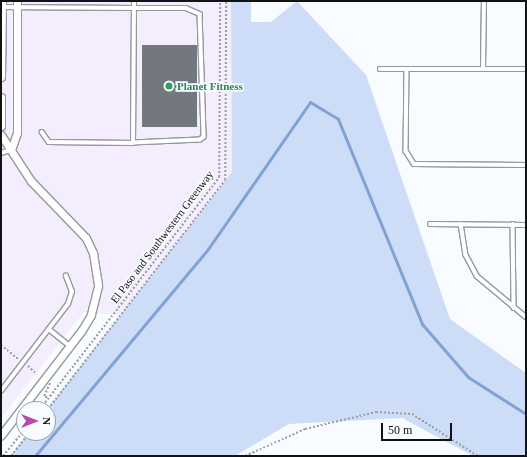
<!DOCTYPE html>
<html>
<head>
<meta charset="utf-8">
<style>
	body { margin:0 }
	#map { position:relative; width:527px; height:457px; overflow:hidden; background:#f8fbff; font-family:"Times New Roman",serif }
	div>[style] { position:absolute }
	.commercial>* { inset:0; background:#f4edfe }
	.green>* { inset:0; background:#cdddf7 }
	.stream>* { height:3px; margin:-1.5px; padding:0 1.5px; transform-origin:1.5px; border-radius:1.5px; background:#81a2d3 }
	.building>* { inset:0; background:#73777e; transform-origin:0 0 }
	.path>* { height:1.5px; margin-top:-0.75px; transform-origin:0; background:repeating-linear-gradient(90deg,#9b9ea1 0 2px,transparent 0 4px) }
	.roads { filter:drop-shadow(1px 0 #94999f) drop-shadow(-1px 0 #94999f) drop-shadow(0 1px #94999f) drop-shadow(0 -1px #94999f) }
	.service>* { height:3.5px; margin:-1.75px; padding:0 1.75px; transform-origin:1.75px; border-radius:1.75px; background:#fff }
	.minor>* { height:7px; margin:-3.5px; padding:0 3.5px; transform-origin:3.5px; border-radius:3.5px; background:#fff }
	.dots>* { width:11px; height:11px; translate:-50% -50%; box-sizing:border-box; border:2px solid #f8fbff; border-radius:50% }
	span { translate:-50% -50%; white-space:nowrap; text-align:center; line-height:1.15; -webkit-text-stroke:3.5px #f8fbff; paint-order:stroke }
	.leisure-label { font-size:11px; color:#27864d; font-weight:700 }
	.left { translate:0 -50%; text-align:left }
	.street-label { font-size:11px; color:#101214 }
	.frame { position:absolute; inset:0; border:2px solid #101214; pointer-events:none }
	.north { position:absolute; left:16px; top:401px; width:40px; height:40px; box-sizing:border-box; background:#f8fbff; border:1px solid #9b9ea1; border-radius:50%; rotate:90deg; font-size:11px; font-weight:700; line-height:16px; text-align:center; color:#101214 }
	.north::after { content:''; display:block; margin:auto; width:14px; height:18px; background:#b34aac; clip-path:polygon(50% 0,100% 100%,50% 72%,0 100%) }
	.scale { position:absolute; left:381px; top:423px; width:71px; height:18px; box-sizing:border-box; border:2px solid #101214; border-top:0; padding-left:5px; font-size:12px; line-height:14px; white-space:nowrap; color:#101214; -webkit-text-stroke:3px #f8fbff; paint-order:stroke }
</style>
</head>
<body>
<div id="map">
	<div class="commercial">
		<i style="clip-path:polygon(1px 1px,231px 1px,232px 172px,120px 315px,84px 312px,1px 418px)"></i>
	</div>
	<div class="green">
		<i style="clip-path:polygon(231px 1px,251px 1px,251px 22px,271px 22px,297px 1px,366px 75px,450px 319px,526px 373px,526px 456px,473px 456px,402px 418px,289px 424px,235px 456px,10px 456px,28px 433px,48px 433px,47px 409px,232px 172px)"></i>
	</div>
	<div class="stream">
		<i style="left:35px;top:456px;width:270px;rotate:-50.1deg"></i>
		<i style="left:208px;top:249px;width:179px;rotate:-55.2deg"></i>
		<i style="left:310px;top:102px;width:33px;rotate:31deg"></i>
		<i style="left:338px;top:119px;width:222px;rotate:67.7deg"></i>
		<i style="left:422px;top:324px;width:70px;rotate:49deg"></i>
		<i style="left:468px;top:377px;width:69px;rotate:32.5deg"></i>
	</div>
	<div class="building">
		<i style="left:142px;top:45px;width:55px;height:82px"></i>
	</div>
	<div class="path">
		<i style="left:1px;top:345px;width:22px;rotate:39deg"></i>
		<i style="left:28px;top:366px;width:12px;rotate:42deg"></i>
		<i style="left:47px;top:398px;width:4px;rotate:-146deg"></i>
		<i style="left:44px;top:396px;width:14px;rotate:-65deg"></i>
		<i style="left:40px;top:409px;width:293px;rotate:-52.3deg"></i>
		<i style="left:219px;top:177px;width:176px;rotate:-89.7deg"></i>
		<i style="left:48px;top:409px;width:289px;rotate:-52.3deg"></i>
		<i style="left:225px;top:180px;width:179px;rotate:-89.7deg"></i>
		<i style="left:3px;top:456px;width:33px;rotate:-51deg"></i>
		<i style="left:11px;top:456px;width:29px;rotate:-52deg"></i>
		<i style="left:245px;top:456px;width:66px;rotate:-24.2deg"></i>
		<i style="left:305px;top:429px;width:73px;rotate:-13.5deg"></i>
		<i style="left:376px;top:412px;width:36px;rotate:3deg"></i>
		<i style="left:412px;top:414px;width:78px;rotate:32.5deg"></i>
	</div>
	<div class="roads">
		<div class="service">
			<i style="left:2px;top:7px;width:132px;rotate:0.4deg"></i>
			<i style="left:134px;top:8px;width:7px;rotate:-90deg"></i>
			<i style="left:134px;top:8px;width:52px"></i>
			<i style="left:186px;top:8px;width:15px;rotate:23deg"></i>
			<i style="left:200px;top:14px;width:123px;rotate:88.1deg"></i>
			<i style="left:204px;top:137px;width:5px;rotate:143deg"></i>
			<i style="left:200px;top:140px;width:67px;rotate:177.4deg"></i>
			<i style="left:133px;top:143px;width:135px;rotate:-89.6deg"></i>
			<i style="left:380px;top:69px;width:27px"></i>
			<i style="left:407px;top:69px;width:82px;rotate:90.7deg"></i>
			<i style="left:406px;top:151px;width:15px;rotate:58deg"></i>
			<i style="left:414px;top:164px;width:112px;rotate:0.5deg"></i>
			<i style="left:407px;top:69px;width:119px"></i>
			<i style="left:483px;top:69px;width:68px;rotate:-89.2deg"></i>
			<i style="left:42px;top:132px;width:12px;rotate:55deg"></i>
			<i style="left:49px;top:142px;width:84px;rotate:0.7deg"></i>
			<i style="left:1px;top:153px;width:10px;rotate:-17deg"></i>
			<i style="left:430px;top:224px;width:96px;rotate:0.6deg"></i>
			<i style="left:461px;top:224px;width:31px;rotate:81deg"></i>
			<i style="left:466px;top:255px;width:24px;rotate:62deg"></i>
			<i style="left:477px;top:276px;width:64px;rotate:39.9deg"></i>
			<i style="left:513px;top:224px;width:84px;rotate:89.3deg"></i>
			<i style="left:49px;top:329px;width:27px;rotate:39deg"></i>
			<i style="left:1px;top:391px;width:110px;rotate:-52.4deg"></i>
			<i style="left:68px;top:304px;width:13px;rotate:-72deg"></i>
			<i style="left:72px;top:292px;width:17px;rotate:-111deg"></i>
		</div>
		<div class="minor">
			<i style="left:1px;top:77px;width:76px;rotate:-89.2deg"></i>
			<i style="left:1px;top:97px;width:29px;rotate:90deg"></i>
			<i style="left:1px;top:135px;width:55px;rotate:56.9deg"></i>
			<i style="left:31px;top:181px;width:79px;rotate:46deg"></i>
			<i style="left:86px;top:238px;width:17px;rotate:65deg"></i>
			<i style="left:93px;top:253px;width:33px;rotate:81deg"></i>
			<i style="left:98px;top:286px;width:30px;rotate:104deg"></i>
			<i style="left:91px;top:315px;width:17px;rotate:121deg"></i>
			<i style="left:82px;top:330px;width:133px;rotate:127.6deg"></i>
			<i style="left:11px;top:150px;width:18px;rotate:-71deg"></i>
			<i style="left:17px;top:133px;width:132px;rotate:-90deg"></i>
		</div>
	</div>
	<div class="dots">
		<i style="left:169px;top:86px;background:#2e9e5b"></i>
	</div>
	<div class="leisure-label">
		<span class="left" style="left:177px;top:86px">Planet Fitness</span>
	</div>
	<div class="street-label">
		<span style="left:162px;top:237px;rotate:-53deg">El Paso and Southwestern Greenway</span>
	</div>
	<div class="frame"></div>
	<div class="north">N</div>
	<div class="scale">50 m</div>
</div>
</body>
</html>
